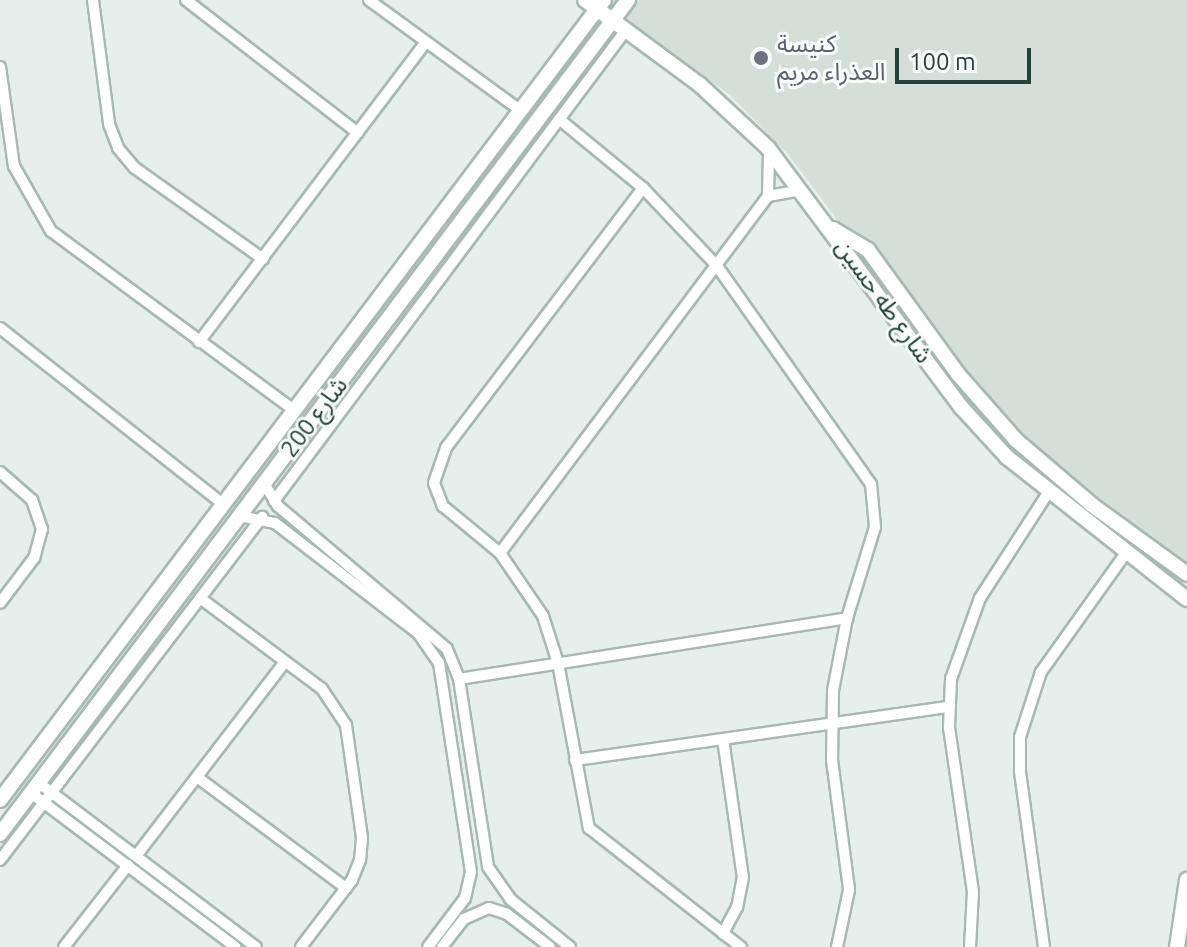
<!DOCTYPE html>
<html>
<head>
<meta charset="utf-8">
<style>
	body { margin:0 }
	#map { position:relative; width:1187px; height:947px; overflow:hidden; background:#e6efeb; font-family:Ubuntu,"Noto Sans Arabic",sans-serif }
	div>[style] { position:absolute }
	.built>* { inset:0; background:#d4dfda }
	.roads { filter:drop-shadow(2px 0 #a8b8b2) drop-shadow(-2px 0 #a8b8b2) drop-shadow(0 2px #a8b8b2) drop-shadow(0 -2px #a8b8b2) }
	.street>* { height:10px; margin:-5px; padding:0 5px; transform-origin:5px; border-radius:5px; background:#fff }
	.secondary>* { height:14px; margin:-7px; padding:0 7px; transform-origin:7px; border-radius:7px; background:#fff }
	.dots>* { width:22px; height:22px; translate:-50% -50%; box-sizing:border-box; border:4px solid #f7fbf9; border-radius:50% }
	span { translate:-50% -50%; white-space:nowrap; text-align:center; line-height:1.15; -webkit-text-stroke:6px #f7fbf9; paint-order:stroke }
	.worship-label { font-size:24px; color:#5b616d }
	.left { translate:0 -50%; text-align:left }
	.street-label { font-size:24px; color:#24423a }
	.scale { position:absolute; left:895px; top:48px; width:136px; height:36px; box-sizing:border-box; border:4px solid #24423a; border-top:0; padding-left:10px; font-size:24px; line-height:28px; white-space:nowrap; color:#24423a; -webkit-text-stroke:6px #f7fbf9; paint-order:stroke }
</style>
</head>
<body>
<div id="map">
	<div class="built">
		<i style="clip-path:polygon(600px 0,1187px 0,1187px 584px,948px 368px,788px 154px,730px 95px)"></i>
	</div>
	<div class="roads">
		<div class="street">
			<i style="left:93px;top:0;width:125px;rotate:82.6deg"></i>
			<i style="left:109px;top:124px;width:26px;rotate:69deg"></i>
			<i style="left:118px;top:148px;width:26px;rotate:50deg"></i>
			<i style="left:135px;top:168px;width:157px;rotate:35.4deg"></i>
			<i style="left:186px;top:0;width:217px;rotate:37.7deg"></i>
			<i style="left:369px;top:0;width:188px;rotate:36.1deg"></i>
			<i style="left:0;top:67px;width:100px;rotate:82deg"></i>
			<i style="left:14px;top:166px;width:75px;rotate:60.4deg"></i>
			<i style="left:51px;top:231px;width:303px;rotate:36.4deg"></i>
			<i style="left:559px;top:119px;width:109px;rotate:39.4deg"></i>
			<i style="left:643px;top:188px;width:108px;rotate:46.5deg"></i>
			<i style="left:717px;top:266px;width:267px;rotate:54.8deg"></i>
			<i style="left:871px;top:484px;width:43px;rotate:84.7deg"></i>
			<i style="left:875px;top:527px;width:95px;rotate:107.1deg"></i>
			<i style="left:847px;top:618px;width:74px;rotate:100.9deg"></i>
			<i style="left:833px;top:691px;width:69px;rotate:90.8deg"></i>
			<i style="left:832px;top:760px;width:131px;rotate:82.5deg"></i>
			<i style="left:849px;top:890px;width:58px;rotate:101.9deg"></i>
			<i style="left:643px;top:188px;width:326px;rotate:127.2deg"></i>
			<i style="left:446px;top:448px;width:37px;rotate:109deg"></i>
			<i style="left:434px;top:483px;width:25px;rotate:69deg"></i>
			<i style="left:443px;top:506px;width:74px;rotate:39.5deg"></i>
			<i style="left:500px;top:553px;width:76px;rotate:55.7deg"></i>
			<i style="left:543px;top:616px;width:49px;rotate:72.3deg"></i>
			<i style="left:558px;top:663px;width:168px;rotate:79.4deg"></i>
			<i style="left:589px;top:828px;width:193px;rotate:38.1deg"></i>
			<i style="left:768px;top:196px;width:34px;rotate:-10deg"></i>
			<i style="left:0;top:328px;width:285px;rotate:38.3deg"></i>
			<i style="left:199px;top:342px;width:376px;rotate:-52.9deg"></i>
			<i style="left:0;top:472px;width:43px;rotate:41.2deg"></i>
			<i style="left:32px;top:500px;width:31px;rotate:71deg"></i>
			<i style="left:42px;top:529px;width:30px;rotate:105deg"></i>
			<i style="left:34px;top:558px;width:56px;rotate:127.1deg"></i>
			<i style="left:264px;top:483px;width:27px;rotate:59deg"></i>
			<i style="left:278px;top:506px;width:221px;rotate:40.2deg"></i>
			<i style="left:447px;top:649px;width:32px;rotate:68deg"></i>
			<i style="left:459px;top:679px;width:190px;rotate:81.2deg"></i>
			<i style="left:488px;top:867px;width:39px;rotate:55deg"></i>
			<i style="left:510px;top:899px;width:77px;rotate:38.7deg"></i>
			<i style="left:274px;top:501px;width:588px;rotate:-53.23deg"></i>
			<i style="left:239px;top:516px;width:37px;rotate:11deg"></i>
			<i style="left:275px;top:523px;width:180px;rotate:37.6deg"></i>
			<i style="left:418px;top:633px;width:37px;rotate:55deg"></i>
			<i style="left:439px;top:663px;width:211px;rotate:81.3deg"></i>
			<i style="left:471px;top:872px;width:27px;rotate:103deg"></i>
			<i style="left:465px;top:898px;width:61px;rotate:127.1deg"></i>
			<i style="left:500px;top:553px;width:446px;rotate:-53.1deg"></i>
			<i style="left:768px;top:196px;width:43px;rotate:-88.7deg"></i>
			<i style="left:200px;top:598px;width:152px;rotate:36.7deg"></i>
			<i style="left:322px;top:689px;width:43px;rotate:56.3deg"></i>
			<i style="left:346px;top:725px;width:114px;rotate:81.9deg"></i>
			<i style="left:362px;top:838px;width:22px;rotate:95deg"></i>
			<i style="left:360px;top:860px;width:22px;rotate:112deg"></i>
			<i style="left:352px;top:880px;width:84px;rotate:127.3deg"></i>
			<i style="left:459px;top:679px;width:393px;rotate:-8.9deg"></i>
			<i style="left:723px;top:739px;width:139px;rotate:81.8deg"></i>
			<i style="left:743px;top:877px;width:31px;rotate:101deg"></i>
			<i style="left:737px;top:907px;width:30px;rotate:118deg"></i>
			<i style="left:575px;top:760px;width:378px;rotate:-8.1deg"></i>
			<i style="left:197px;top:777px;width:186px;rotate:36.7deg"></i>
			<i style="left:39px;top:783px;width:272px;rotate:37.1deg"></i>
			<i style="left:31px;top:793px;width:256px;rotate:37deg"></i>
			<i style="left:136px;top:856px;width:245px;rotate:-52.5deg"></i>
			<i style="left:0;top:860px;width:432px;rotate:-52.6deg"></i>
			<i style="left:64px;top:947px;width:104px;rotate:-52deg"></i>
			<i style="left:442px;top:947px;width:36px;rotate:-52deg"></i>
			<i style="left:464px;top:919px;width:27px;rotate:-24deg"></i>
			<i style="left:489px;top:908px;width:19px;rotate:18deg"></i>
			<i style="left:507px;top:914px;width:54px;rotate:37.5deg"></i>
			<i style="left:970px;top:947px;width:55px;rotate:-86.9deg"></i>
			<i style="left:973px;top:892px;width:167px;rotate:-98.3deg"></i>
			<i style="left:949px;top:727px;width:48px;rotate:-87.6deg"></i>
			<i style="left:951px;top:679px;width:86px;rotate:-70.3deg"></i>
			<i style="left:980px;top:598px;width:125px;rotate:-57.1deg"></i>
			<i style="left:1044px;top:947px;width:178px;rotate:-97.8deg"></i>
			<i style="left:1020px;top:771px;width:34px;rotate:-90deg"></i>
			<i style="left:1020px;top:737px;width:68px;rotate:-72.1deg"></i>
			<i style="left:1041px;top:672px;width:146px;rotate:-54.5deg"></i>
		</div>
		<div class="secondary">
			<i style="left:585px;top:0;width:142px;rotate:36.4deg"></i>
			<i style="left:699px;top:84px;width:94px;rotate:42.8deg"></i>
			<i style="left:768px;top:148px;width:323px;rotate:53.3deg"></i>
			<i style="left:961px;top:407px;width:68px;rotate:47.4deg"></i>
			<i style="left:1007px;top:457px;width:229px;rotate:38.3deg"></i>
			<i style="left:833px;top:229px;width:41px;rotate:31deg"></i>
			<i style="left:868px;top:250px;width:153px;rotate:54deg"></i>
			<i style="left:958px;top:374px;width:88px;rotate:48.7deg"></i>
			<i style="left:1016px;top:440px;width:100px;rotate:40.5deg"></i>
			<i style="left:1092px;top:505px;width:117px;rotate:36deg"></i>
			<i style="left:0;top:800px;width:1002px;rotate:-52.95deg"></i>
			<i style="left:0;top:834px;width:1044px;rotate:-53.02deg"></i>
			<i style="left:1177px;top:947px;width:68px;rotate:-81.5deg"></i>
		</div>
	</div>
	<div class="dots">
		<i style="left:761px;top:58px;background:#6b7280"></i>
	</div>
	<div class="worship-label">
		<span class="left" style="left:777px;top:58px">كنيسة<br>العذراء مريم</span>
	</div>
	<div class="street-label">
		<span style="left:884px;top:301px;rotate:54deg">شارع طه حسين</span>
		<span style="left:314px;top:417px;rotate:-53deg">شارع 200</span>
	</div>
	<div class="scale">100 m</div>
</div>
</body>
</html>
